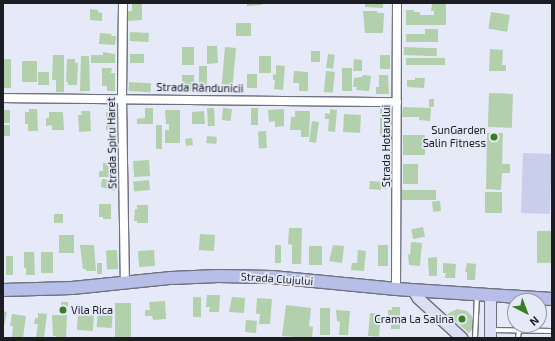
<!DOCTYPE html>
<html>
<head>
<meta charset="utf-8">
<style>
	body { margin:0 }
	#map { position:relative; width:555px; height:341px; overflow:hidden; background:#e5e9f8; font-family:"Exo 2",sans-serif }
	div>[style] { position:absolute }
	.green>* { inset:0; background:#c9cfea; transform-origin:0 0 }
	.building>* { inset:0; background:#b2d0ab; transform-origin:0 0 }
	.roads { filter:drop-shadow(1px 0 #6e717e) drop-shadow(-1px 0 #6e717e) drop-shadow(0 1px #6e717e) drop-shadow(0 -1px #6e717e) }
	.lane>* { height:4px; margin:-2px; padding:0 2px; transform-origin:2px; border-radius:2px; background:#fff }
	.street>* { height:8px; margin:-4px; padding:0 4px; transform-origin:4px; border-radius:4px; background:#fff }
	.secondary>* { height:11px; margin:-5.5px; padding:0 5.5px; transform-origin:5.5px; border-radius:5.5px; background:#dbdff3 }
	.primary>* { height:12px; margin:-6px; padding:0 6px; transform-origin:6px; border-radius:6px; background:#b7bee8 }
	.dots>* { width:11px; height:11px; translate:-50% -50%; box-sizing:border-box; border:2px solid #e5e9f8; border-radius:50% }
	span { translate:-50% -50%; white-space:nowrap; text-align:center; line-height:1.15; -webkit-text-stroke:3.5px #e5e9f8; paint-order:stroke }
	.street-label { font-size:11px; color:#1c1d23 }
	.poi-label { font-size:11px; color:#1c1d23 }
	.right { translate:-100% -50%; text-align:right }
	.left { translate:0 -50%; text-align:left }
	.frame { position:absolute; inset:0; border:4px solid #1c1d23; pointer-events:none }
	.north { position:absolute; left:507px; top:293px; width:40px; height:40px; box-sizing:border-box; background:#e5e9f8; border:1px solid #9597a3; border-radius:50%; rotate:138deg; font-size:11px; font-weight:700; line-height:16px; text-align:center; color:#1c1d23 }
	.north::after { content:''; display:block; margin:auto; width:14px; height:18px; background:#387e23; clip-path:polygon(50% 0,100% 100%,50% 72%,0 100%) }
</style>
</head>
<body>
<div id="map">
	<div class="green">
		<i style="left:523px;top:153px;width:29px;height:60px;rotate:2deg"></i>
	</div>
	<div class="building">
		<i style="clip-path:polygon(132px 3px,142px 3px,142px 20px,128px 21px,128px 11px,132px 11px)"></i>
		<i style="clip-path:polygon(247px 3px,262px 3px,262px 5px,247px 6px)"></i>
		<i style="clip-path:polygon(365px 3px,383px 3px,383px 8px,365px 7px)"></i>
		<i style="clip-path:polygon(432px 4px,446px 4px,446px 25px,406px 25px,406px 10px,414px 10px,414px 12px,420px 12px,420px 15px,434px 15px,434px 11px,431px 11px)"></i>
		<i style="clip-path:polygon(90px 9px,98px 10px,98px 12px,102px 13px,102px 21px,90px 20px)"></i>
		<i style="clip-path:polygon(363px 11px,377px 11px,377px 13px,384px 13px,383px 33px,365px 33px)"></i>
		<i style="left:491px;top:12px;width:19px;height:17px;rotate:9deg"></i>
		<i style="left:236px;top:23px;width:15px;height:13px"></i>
		<i style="clip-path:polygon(425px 29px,438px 29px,438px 42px,406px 42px,406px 34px,425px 34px)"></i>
		<i style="left:130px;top:32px;width:19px;height:9px;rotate:3deg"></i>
		<i style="clip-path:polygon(100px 33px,112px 34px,111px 36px,116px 36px,115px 45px,99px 44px)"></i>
		<i style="clip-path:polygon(207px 46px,217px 46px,218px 63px,207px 64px)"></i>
		<i style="left:182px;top:47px;width:12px;height:18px"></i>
		<i style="left:225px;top:47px;width:11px;height:41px;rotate:5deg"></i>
		<i style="left:404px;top:47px;width:33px;height:8px;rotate:2deg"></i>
		<i style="clip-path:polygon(490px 49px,503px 50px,502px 65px,506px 65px,506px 71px,489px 71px)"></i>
		<i style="left:311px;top:51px;width:9px;height:11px"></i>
		<i style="clip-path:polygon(103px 52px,115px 54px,115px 63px,91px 63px,91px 55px,103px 55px)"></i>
		<i style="left:130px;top:54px;width:14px;height:9px"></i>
		<i style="left:328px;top:54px;width:7px;height:14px;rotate:8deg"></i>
		<i style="clip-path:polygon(53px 55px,64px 55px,64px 92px,56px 92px,56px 80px,52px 80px)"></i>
		<i style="left:380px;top:55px;width:10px;height:14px"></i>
		<i style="clip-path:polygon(81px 56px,89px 56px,90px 91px,80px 91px)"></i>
		<i style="left:271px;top:56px;width:17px;height:12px;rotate:90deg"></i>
		<i style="left:406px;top:58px;width:39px;height:7px"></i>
		<i style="left:3px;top:59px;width:8px;height:29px"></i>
		<i style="clip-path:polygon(67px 59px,75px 59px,75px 63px,78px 63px,77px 85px,68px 85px,68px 82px,66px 82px)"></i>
		<i style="clip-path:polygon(354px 59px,362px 60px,362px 71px,353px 71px)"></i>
		<i style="left:22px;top:61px;width:15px;height:21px"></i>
		<i style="clip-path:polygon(276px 65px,285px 66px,283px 90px,274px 89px,275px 80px,273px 80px,273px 74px,276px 75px)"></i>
		<i style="left:199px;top:66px;width:8px;height:21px"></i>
		<i style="clip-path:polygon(102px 68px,112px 68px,111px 73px,115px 73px,115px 91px,107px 91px,107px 86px,102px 86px)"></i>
		<i style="left:342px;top:68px;width:10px;height:23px"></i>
		<i style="clip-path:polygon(294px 71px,308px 72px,308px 91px,299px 91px,299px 83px,293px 83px)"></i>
		<i style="left:326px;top:71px;width:9px;height:21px;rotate:6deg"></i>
		<i style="left:38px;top:72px;width:11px;height:13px"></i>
		<i style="left:247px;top:74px;width:10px;height:14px"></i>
		<i style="left:182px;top:75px;width:12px;height:16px"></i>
		<i style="clip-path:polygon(363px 75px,371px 76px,369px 91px,356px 90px,357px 87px,353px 87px,354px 78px,362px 77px)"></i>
		<i style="clip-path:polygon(379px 75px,388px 75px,389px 94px,376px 94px,376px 87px,379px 87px)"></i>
		<i style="clip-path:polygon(415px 78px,425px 78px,424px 88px,407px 87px,407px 80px,415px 80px)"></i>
		<i style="left:129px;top:82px;width:22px;height:9px;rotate:3deg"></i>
		<i style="left:489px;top:93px;width:24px;height:34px;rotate:2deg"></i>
		<i style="left:429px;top:99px;width:5px;height:8px"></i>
		<i style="clip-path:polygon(403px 107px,431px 108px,430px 121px,419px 120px,419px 117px,402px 117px)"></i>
		<i style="clip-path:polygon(145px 108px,153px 108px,153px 124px,137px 124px,137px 119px,145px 118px)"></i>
		<i style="left:214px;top:108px;width:18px;height:7px;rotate:87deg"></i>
		<i style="left:223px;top:108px;width:9px;height:12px;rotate:6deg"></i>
		<i style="left:251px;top:108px;width:7px;height:17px"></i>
		<i style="clip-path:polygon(29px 109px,37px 109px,38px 131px,28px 131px,28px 124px,25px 124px,25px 112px,29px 112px)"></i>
		<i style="clip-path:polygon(284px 109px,284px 126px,275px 127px,275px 121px,269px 122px,268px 110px)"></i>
		<i style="clip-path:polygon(330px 109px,337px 110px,335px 132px,328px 131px,329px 119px,325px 119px,325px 113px,330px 114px)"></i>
		<i style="left:380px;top:109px;width:9px;height:27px"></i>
		<i style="left:3px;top:110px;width:7px;height:13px"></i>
		<i style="clip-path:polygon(165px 110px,180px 110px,180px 143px,165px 143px,165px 130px,169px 130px,169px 124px,166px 124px)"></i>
		<i style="clip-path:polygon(81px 111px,90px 111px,91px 131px,79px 132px,78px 115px,82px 115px)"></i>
		<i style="clip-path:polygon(204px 111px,205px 124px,192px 124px,192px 112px)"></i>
		<i style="clip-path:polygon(295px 111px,310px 111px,309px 137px,301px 137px,301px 130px,290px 130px,291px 117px,295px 117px)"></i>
		<i style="clip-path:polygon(49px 112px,63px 112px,64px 130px,52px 130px,52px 125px,46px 126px,46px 118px,49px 118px)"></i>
		<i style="left:106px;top:112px;width:8px;height:18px"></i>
		<i style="left:344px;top:114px;width:17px;height:18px;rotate:3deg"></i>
		<i style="left:312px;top:121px;width:7px;height:21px;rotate:8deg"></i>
		<i style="left:4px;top:125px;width:6px;height:11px"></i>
		<i style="left:156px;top:125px;width:6px;height:24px"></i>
		<i style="left:266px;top:131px;width:17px;height:8px;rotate:87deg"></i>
		<i style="clip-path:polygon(487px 133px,503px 133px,502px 164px,510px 164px,510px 173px,502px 173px,501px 190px,486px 189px)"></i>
		<i style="left:403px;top:135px;width:22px;height:20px"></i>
		<i style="left:207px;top:136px;width:10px;height:7px;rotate:6deg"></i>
		<i style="left:192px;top:138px;width:7px;height:7px;rotate:82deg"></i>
		<i style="left:149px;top:160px;width:16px;height:16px;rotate:86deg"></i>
		<i style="clip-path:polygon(103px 163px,116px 163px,116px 177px,99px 177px,99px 171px,103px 171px)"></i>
		<i style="left:403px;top:164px;width:15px;height:20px"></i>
		<i style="clip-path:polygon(102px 179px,115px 180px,115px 191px,101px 187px)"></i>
		<i style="left:149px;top:180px;width:10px;height:16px;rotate:84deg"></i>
		<i style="clip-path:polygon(370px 181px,387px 182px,386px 189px,381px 188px,381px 190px,369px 189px)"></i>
		<i style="left:402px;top:190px;width:34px;height:10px"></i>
		<i style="left:485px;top:192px;width:17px;height:21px"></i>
		<i style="left:440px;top:201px;width:10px;height:8px;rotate:84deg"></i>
		<i style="clip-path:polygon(99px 204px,111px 204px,111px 219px,103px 219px,103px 217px,99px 217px)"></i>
		<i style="clip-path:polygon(137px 205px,148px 205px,148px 223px,137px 223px,137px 221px,134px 221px,135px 209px,137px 209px)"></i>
		<i style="left:54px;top:214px;width:9px;height:9px"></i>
		<i style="left:423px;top:227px;width:10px;height:12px;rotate:79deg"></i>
		<i style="clip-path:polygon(289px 228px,302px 228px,301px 264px,292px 264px,292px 245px,288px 244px)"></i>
		<i style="left:537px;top:231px;width:15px;height:32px"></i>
		<i style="left:200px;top:234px;width:15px;height:16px;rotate:4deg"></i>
		<i style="left:59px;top:235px;width:15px;height:18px"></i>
		<i style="clip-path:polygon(411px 242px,422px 243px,420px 266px,409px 265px,408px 254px,410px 255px)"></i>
		<i style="clip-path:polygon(80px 245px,94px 245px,96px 271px,86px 271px,86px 269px,83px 269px)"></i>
		<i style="left:275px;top:245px;width:6px;height:18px"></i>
		<i style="clip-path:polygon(333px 245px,344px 246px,342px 263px,329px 261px)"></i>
		<i style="left:378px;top:245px;width:10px;height:21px"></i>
		<i style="left:309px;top:246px;width:13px;height:19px"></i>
		<i style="left:117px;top:250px;width:19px;height:11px;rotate:87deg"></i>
		<i style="left:154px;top:250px;width:16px;height:16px;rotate:86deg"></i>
		<i style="clip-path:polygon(358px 250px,366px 251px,364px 271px,351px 270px,352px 263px,357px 263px)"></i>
		<i style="clip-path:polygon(24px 252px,34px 252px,35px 275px,26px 275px,26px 268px,24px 268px)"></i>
		<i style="left:53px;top:252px;width:21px;height:12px;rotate:90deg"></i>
		<i style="left:6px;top:256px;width:7px;height:19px"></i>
		<i style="clip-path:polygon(437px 257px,437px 276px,429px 276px,428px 258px)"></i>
		<i style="left:97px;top:263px;width:5px;height:11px"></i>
		<i style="clip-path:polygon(443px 263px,456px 264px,455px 278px,445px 278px,446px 273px,443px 273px)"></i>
		<i style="clip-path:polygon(467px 263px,476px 264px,475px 280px,467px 280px,467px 272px,465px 272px)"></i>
		<i style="clip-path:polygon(207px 295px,220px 295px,219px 312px,209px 312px,210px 307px,206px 307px)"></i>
		<i style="left:193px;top:297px;width:8px;height:20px"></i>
		<i style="clip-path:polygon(232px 297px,245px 298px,244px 313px,229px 312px)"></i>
		<i style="clip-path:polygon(257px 298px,272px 299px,270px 324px,259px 324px,260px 314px,256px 314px)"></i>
		<i style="clip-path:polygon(165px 301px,166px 319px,153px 320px,152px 316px,145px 316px,145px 310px,150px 310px,149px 302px)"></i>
		<i style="left:61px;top:302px;width:7px;height:11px"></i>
		<i style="left:115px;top:303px;width:16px;height:35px"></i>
		<i style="clip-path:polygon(286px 305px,311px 308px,309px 326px,313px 327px,312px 338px,282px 336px)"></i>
		<i style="clip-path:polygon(392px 307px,400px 307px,400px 329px,391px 329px,391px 316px,388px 316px,388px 310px,392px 310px)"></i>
		<i style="left:98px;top:308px;width:15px;height:19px;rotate:4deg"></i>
		<i style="left:320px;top:308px;width:10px;height:27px"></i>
		<i style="clip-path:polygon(457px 309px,467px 311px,472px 316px,473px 328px,469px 333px,447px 314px)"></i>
		<i style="clip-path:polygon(336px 310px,350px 311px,348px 335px,339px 335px,340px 322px,337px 321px)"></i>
		<i style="clip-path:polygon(3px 311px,7px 312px,4px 326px,3px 326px)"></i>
		<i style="clip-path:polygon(38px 313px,47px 314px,44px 338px,36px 338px,38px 324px,34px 324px,35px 318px,38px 318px)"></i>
		<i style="left:78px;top:313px;width:16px;height:17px;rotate:4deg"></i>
		<i style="left:370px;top:313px;width:11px;height:23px;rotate:5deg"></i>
		<i style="clip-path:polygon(12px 314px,26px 316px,23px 338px,12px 338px,13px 326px,10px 326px)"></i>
		<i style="clip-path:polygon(52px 315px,67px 315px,66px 338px,55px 338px,56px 336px,53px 336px)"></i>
		<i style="left:246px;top:320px;width:11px;height:12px;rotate:5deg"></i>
	</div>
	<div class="roads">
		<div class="lane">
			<i style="left:491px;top:330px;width:61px;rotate:0.9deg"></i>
			<i style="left:475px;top:338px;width:42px;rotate:-87.3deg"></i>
			<i style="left:518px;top:338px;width:7px;rotate:-82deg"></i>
		</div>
		<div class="street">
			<i style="left:123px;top:3px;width:95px;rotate:90.6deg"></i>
			<i style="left:122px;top:98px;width:186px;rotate:89.1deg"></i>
			<i style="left:3px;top:98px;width:394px;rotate:0.6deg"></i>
			<i style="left:396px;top:289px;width:286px;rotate:-89.8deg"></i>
		</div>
		<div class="secondary">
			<i style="left:413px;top:290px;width:9px;rotate:58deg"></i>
			<i style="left:418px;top:298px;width:59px;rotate:42.3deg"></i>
			<i style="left:490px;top:296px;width:42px;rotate:90deg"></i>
		</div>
		<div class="primary">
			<i style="left:3px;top:290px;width:69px;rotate:-1.7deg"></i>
			<i style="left:72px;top:288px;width:100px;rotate:-5.8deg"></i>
			<i style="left:171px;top:278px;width:47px;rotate:-2.4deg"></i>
			<i style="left:218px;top:276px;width:54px;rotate:1.1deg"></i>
			<i style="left:272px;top:277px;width:125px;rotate:5.5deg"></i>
			<i style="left:396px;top:289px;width:156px;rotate:3.7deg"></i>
		</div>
	</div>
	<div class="dots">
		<i style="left:494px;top:137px;background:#387e23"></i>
		<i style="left:63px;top:310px;background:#387e23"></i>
		<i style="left:462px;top:319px;background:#387e23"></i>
	</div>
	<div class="street-label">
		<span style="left:200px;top:88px;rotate:1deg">Strada Rândunicii</span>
		<span style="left:112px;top:143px;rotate:-91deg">Strada Spiru Haret</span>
		<span style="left:386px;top:146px;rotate:-90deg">Strada Hotarului</span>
		<span style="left:277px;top:279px;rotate:4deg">Strada Clujului</span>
	</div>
	<div class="poi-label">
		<span class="right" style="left:486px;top:137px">SunGarden<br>Salin Fitness</span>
		<span class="left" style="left:71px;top:310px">Vila Rica</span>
		<span class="right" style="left:454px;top:319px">Crama La Salina</span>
	</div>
	<div class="frame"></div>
	<div class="north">N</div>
</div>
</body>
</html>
